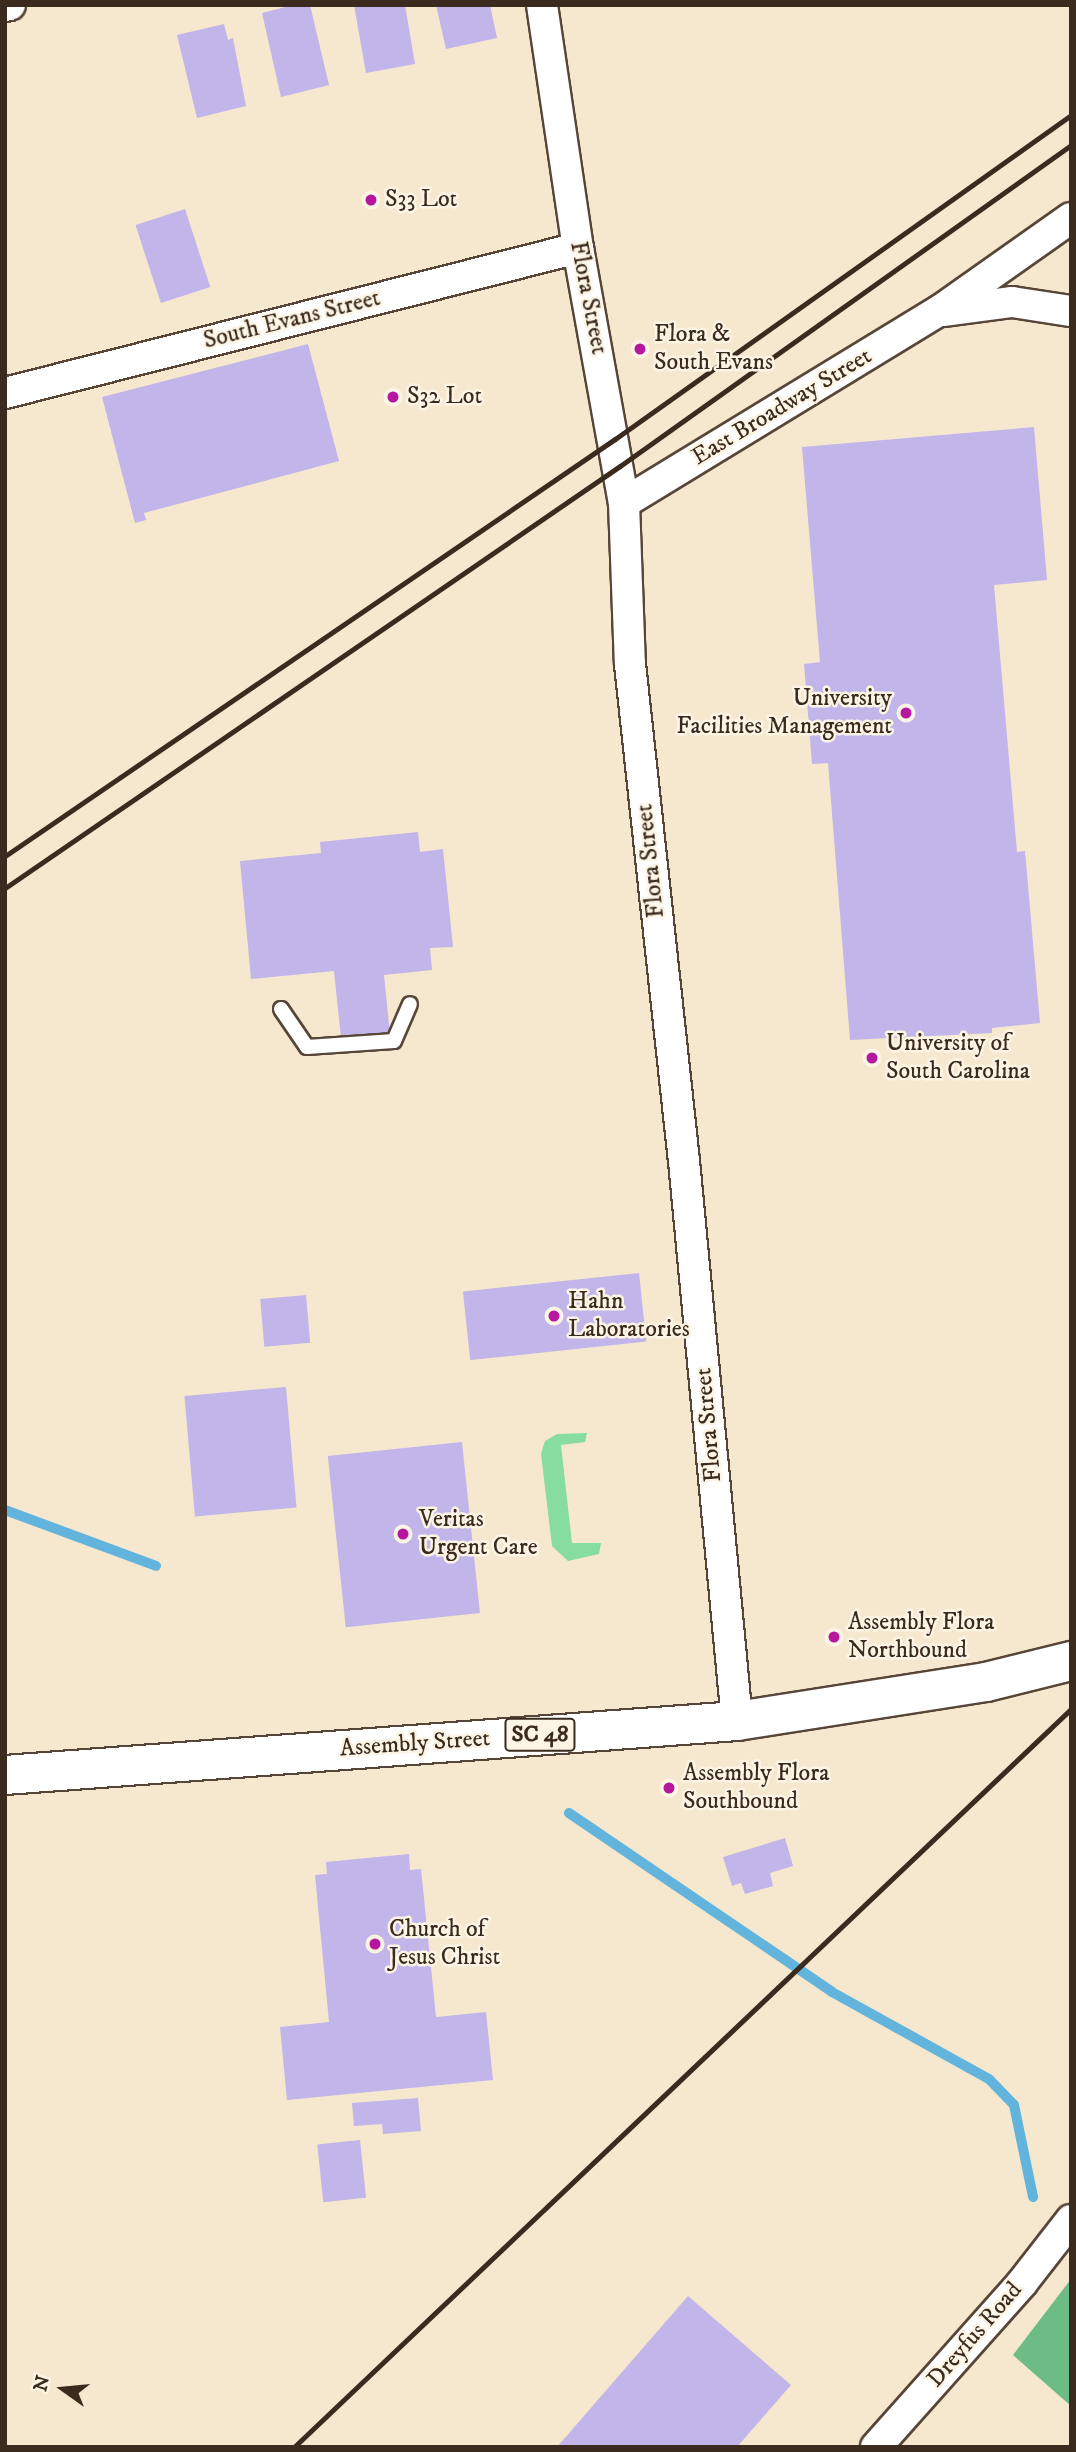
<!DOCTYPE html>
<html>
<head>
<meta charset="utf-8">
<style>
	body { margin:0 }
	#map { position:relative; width:1076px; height:2452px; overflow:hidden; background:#f5e8ce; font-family:"IM FELL DW Pica",serif }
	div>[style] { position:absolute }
	.green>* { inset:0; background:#87dda0 }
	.forest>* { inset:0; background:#6dbc86 }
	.stream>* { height:10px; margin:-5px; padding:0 5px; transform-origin:5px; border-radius:5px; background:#62b4dd }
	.building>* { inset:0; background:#c2b5ea; transform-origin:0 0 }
	.roads { filter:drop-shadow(2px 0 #574638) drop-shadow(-2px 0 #574638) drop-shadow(0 2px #574638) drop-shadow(0 -2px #574638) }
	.service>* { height:14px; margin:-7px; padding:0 7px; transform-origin:7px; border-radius:7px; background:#fff }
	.minor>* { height:30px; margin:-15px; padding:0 15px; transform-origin:15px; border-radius:15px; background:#fff }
	.primary>* { height:38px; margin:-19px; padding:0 19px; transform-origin:19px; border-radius:19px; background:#fff }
	.rail>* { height:5px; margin:-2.5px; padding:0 2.5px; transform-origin:2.5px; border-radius:2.5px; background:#3b2a1e }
	.dots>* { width:19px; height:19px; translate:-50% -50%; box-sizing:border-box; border:4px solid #fcf5e5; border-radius:50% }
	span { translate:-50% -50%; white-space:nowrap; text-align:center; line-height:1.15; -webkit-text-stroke:5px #fcf5e5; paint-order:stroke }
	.shield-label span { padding:2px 5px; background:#fcf5e5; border:2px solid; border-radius:5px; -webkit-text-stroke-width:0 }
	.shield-label { font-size:23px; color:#3b2a1e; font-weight:700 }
	.poi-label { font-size:24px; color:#3b2a1e }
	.left { translate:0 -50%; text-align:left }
	.right { translate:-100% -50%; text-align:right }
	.street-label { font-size:24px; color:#3b2a1e }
	.frame { position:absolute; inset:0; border:7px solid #3b2a1e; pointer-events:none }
	.north { position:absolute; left:28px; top:2354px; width:70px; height:70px; -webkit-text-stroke:5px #fcf5e5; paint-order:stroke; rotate:285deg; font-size:19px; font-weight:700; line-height:28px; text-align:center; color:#3b2a1e }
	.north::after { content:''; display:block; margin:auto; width:24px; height:32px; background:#3b2a1e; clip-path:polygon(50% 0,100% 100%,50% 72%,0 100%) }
</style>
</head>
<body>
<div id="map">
	<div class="green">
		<i style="clip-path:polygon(587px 1433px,585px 1442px,561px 1445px,572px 1543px,601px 1543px,599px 1554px,568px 1561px,552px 1546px,541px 1454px,545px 1441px,557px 1434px)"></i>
	</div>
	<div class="forest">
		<i style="clip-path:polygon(1071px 2279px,1071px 2406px,1013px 2355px)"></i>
	</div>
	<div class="stream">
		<i style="left:5px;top:1510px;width:161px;rotate:20.3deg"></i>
		<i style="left:569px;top:1813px;width:318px;rotate:34.2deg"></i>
		<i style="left:832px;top:1992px;width:179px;rotate:29deg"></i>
		<i style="left:989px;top:2079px;width:36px;rotate:46deg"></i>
		<i style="left:1014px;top:2105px;width:94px;rotate:78.3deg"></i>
	</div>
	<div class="building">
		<i style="clip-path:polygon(293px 5px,310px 5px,329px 85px,281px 97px,262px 13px)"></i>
		<i style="clip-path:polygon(354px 5px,405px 5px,415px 64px,366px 73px)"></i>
		<i style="clip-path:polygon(436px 5px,490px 5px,497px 38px,446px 49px)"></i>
		<i style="clip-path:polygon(224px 24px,228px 40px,233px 38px,246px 106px,197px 118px,177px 35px)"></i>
		<i style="left:185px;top:209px;width:82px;height:52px;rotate:72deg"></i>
		<i style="clip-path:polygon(308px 344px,339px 461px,144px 513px,146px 520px,135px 523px,102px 397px)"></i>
		<i style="clip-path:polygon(1034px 427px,1047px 580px,994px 585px,1017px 852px,1025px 851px,1040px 1023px,992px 1028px,992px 1033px,850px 1040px,828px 763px,812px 764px,804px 664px,820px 662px,802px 447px)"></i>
		<i style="clip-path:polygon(418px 832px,420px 852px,443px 849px,453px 947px,430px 948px,432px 970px,384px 975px,390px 1034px,341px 1038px,334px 971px,251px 979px,240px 861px,321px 853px,320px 842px)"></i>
		<i style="left:639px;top:1273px;width:69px;height:177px;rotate:84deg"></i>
		<i style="left:306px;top:1295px;width:48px;height:46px;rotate:85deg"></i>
		<i style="left:286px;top:1387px;width:121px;height:102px;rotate:85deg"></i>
		<i style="left:462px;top:1442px;width:172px;height:135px;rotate:84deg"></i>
		<i style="clip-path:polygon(785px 1838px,793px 1866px,770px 1873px,773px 1886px,745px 1894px,741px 1883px,732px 1886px,723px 1857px)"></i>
		<i style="clip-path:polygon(409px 1854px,410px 1870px,421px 1869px,436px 2017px,486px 2012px,493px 2080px,287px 2100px,280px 2027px,329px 2022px,315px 1875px,327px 1874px,326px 1862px)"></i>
		<i style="clip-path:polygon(418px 2098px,421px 2131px,383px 2134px,382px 2124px,354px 2126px,352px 2103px)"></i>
		<i style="left:360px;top:2140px;width:58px;height:43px;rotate:84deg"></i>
		<i style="clip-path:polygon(688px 2296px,791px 2385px,737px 2447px,557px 2447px)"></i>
	</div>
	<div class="roads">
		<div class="service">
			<i style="left:281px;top:1009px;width:46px;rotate:55.6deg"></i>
			<i style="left:307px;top:1047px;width:87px;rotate:-3.9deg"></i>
			<i style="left:394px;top:1041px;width:40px;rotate:-66.6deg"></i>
		</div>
		<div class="minor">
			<i style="left:542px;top:5px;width:246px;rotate:81.6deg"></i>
			<i style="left:578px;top:248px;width:259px;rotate:79.8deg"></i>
			<i style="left:624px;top:503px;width:161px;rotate:87.9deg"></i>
			<i style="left:630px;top:664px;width:500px;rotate:83.8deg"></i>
			<i style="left:684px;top:1161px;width:563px;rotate:84.59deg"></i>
			<i style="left:5px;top:6px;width:5px;rotate:-11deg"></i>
			<i style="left:943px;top:311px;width:70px;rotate:-7.4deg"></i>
			<i style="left:1012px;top:302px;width:60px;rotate:8.7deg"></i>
			<i style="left:5px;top:393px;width:591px;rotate:-14.2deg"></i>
			<i style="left:624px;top:503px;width:369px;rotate:-31.4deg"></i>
			<i style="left:939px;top:311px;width:161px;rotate:-35.2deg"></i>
			<i style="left:876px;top:2447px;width:220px;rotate:-48.3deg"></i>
			<i style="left:1022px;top:2283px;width:80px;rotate:-52.1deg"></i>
		</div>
		<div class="primary">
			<i style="left:5px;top:1775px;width:734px;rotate:-4.22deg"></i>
			<i style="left:737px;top:1721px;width:252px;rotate:-8.9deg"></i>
			<i style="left:986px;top:1682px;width:88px;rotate:-13.9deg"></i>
		</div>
	</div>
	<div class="rail">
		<i style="left:5px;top:856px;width:739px;rotate:-34.36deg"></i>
		<i style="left:615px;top:439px;width:559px;rotate:-35.39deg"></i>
		<i style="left:5px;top:888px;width:746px;rotate:-34.46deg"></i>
		<i style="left:620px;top:466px;width:554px;rotate:-35.44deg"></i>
		<i style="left:294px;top:2447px;width:1072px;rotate:-43.53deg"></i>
	</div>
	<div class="dots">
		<i style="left:371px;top:200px;background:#b5179e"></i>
		<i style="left:640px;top:349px;background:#b5179e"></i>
		<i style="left:393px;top:397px;background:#b5179e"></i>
		<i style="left:906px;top:713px;background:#b5179e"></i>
		<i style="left:872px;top:1058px;background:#b5179e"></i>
		<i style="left:554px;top:1316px;background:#b5179e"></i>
		<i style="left:403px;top:1534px;background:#b5179e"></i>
		<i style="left:834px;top:1637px;background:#b5179e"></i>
		<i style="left:669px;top:1788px;background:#b5179e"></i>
		<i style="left:375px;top:1944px;background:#b5179e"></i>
	</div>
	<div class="shield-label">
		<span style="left:540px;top:1735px">SC 48</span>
	</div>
	<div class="poi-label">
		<span class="left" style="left:385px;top:200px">S33 Lot</span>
		<span class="left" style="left:654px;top:349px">Flora &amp;<br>South Evans</span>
		<span class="left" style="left:407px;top:397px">S32 Lot</span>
		<span class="right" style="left:892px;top:713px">University<br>Facilities Management</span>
		<span class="left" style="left:886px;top:1058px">University of<br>South Carolina</span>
		<span class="left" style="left:568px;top:1316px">Hahn<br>Laboratories</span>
		<span class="left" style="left:419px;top:1534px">Veritas<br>Urgent Care</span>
		<span class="left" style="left:848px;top:1637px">Assembly Flora<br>Northbound</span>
		<span class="left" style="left:683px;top:1788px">Assembly Flora<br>Southbound</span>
		<span class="left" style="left:389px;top:1944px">Church of<br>Jesus Christ</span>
	</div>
	<div class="street-label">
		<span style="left:588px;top:298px;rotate:79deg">Flora Street</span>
		<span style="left:292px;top:320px;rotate:-14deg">South Evans Street</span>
		<span style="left:782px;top:407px;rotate:-31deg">East Broadway Street</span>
		<span style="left:651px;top:861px;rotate:-96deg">Flora Street</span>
		<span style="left:709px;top:1425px;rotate:-95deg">Flora Street</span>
		<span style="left:415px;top:1744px;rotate:-4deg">Assembly Street</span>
		<span style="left:975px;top:2335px;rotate:-49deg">Dreyfus Road</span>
	</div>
	<div class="frame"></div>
	<div class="north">N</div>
</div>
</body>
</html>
